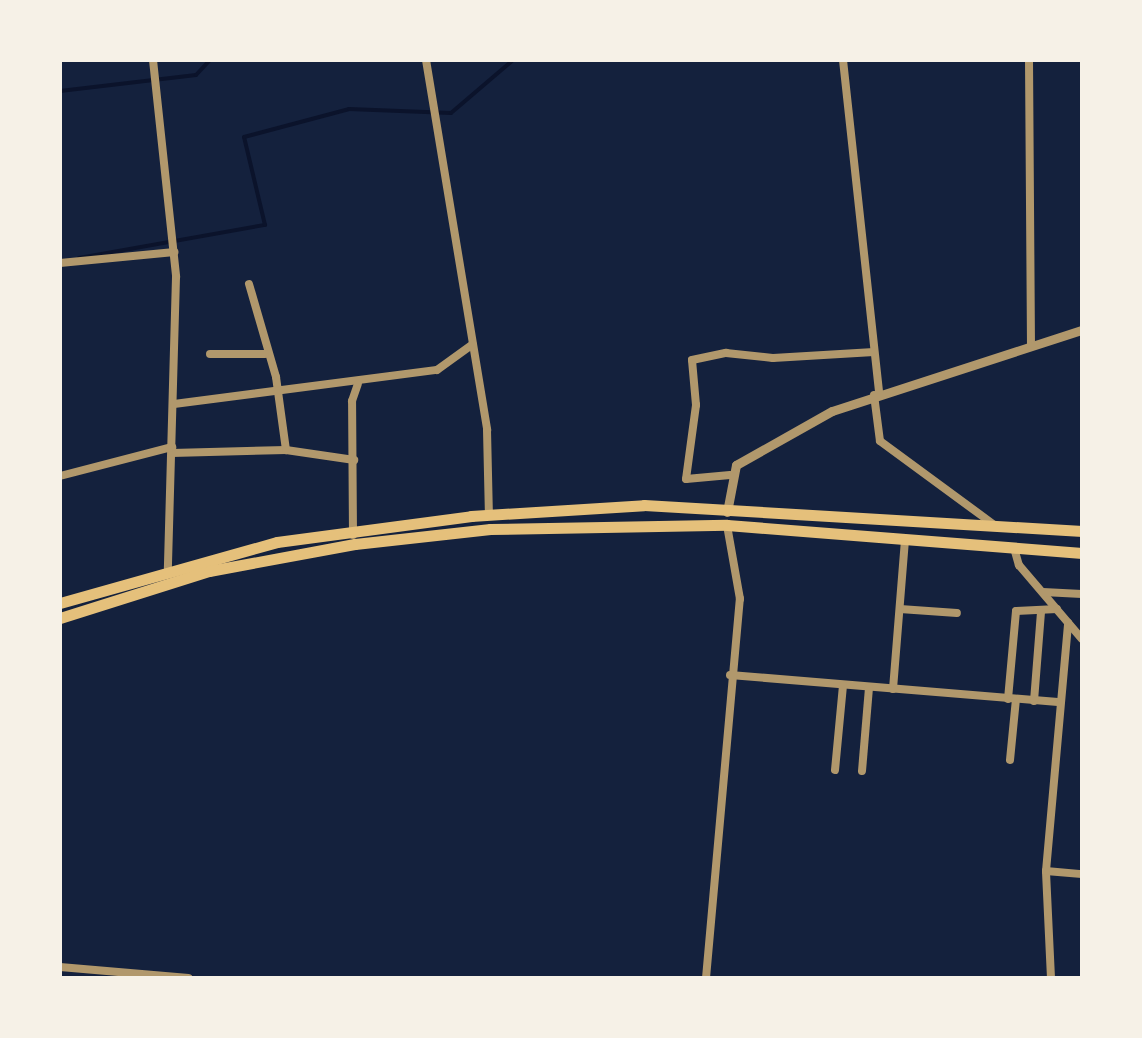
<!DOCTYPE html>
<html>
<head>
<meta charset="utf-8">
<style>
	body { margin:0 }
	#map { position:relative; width:1142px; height:1038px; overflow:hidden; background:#14213d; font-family:"Alegreya Sans",sans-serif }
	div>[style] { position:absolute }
	.stream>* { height:4px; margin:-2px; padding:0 2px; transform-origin:2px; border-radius:2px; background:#0b132b }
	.minor>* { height:8px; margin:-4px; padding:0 4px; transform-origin:4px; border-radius:4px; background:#b1986c }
	.tertiary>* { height:9px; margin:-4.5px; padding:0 4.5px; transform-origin:4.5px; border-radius:4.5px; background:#b1986c }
	.trunk>* { height:11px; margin:-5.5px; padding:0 5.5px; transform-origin:5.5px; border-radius:5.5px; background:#e5c07b }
	span { translate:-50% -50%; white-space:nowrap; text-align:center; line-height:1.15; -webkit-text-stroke:8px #f6f1e7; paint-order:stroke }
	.frame { position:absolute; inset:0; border:62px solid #f6f1e7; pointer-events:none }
</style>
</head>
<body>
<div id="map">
	<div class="stream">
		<i style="left:60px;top:91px;width:137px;rotate:-6.7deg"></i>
		<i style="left:196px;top:75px;width:21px;rotate:-47deg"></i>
		<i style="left:79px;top:258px;width:189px;rotate:-10.1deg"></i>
		<i style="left:265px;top:225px;width:90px;rotate:-103.4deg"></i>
		<i style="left:244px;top:137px;width:109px;rotate:-14.9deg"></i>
		<i style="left:349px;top:109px;width:102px;rotate:2.2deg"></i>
		<i style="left:451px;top:113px;width:82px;rotate:-40.5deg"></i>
	</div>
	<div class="minor">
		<i style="left:153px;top:60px;width:218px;rotate:83.9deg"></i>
		<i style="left:176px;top:277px;width:291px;rotate:91.6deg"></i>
		<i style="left:426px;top:60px;width:375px;rotate:80.6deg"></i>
		<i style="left:487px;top:430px;width:85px;rotate:88.7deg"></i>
		<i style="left:843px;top:60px;width:335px;rotate:83.8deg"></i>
		<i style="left:1029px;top:60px;width:285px;rotate:89.6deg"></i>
		<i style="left:60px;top:263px;width:115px;rotate:-5.5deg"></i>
		<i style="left:249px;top:284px;width:97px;rotate:73.8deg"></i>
		<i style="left:276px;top:377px;width:74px;rotate:82.2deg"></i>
		<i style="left:210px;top:354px;width:55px"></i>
		<i style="left:874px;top:395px;width:46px;rotate:82.6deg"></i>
		<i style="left:880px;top:441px;width:140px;rotate:36.3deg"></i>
		<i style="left:174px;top:404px;width:265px;rotate:-7.4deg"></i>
		<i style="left:437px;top:370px;width:44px;rotate:-35.8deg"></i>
		<i style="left:172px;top:453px;width:114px;rotate:-1.5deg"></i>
		<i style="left:286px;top:450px;width:69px;rotate:8.4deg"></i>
		<i style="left:730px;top:475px;width:44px;rotate:174.8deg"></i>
		<i style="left:686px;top:479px;width:75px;rotate:-82.3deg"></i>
		<i style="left:696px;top:405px;width:45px;rotate:-95.1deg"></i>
		<i style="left:692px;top:360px;width:35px;rotate:-12deg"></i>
		<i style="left:726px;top:353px;width:47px;rotate:6.1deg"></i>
		<i style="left:773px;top:358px;width:101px;rotate:-3.4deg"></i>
		<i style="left:60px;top:476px;width:116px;rotate:-14.5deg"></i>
		<i style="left:353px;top:535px;width:134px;rotate:-90.4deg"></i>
		<i style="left:352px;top:401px;width:18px;rotate:-71deg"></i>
		<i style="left:1014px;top:548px;width:18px;rotate:74deg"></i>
		<i style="left:1019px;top:565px;width:97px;rotate:49.6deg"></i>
		<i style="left:1043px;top:592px;width:39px;rotate:3deg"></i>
		<i style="left:900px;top:609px;width:57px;rotate:4deg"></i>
		<i style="left:730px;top:675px;width:329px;rotate:4.7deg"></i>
		<i style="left:893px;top:689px;width:148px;rotate:-85.4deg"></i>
		<i style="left:1008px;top:699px;width:88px;rotate:-84.8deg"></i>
		<i style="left:1016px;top:611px;width:41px;rotate:-2.8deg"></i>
		<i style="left:1034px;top:701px;width:89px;rotate:-85.5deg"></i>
		<i style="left:1010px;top:760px;width:61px;rotate:-84.4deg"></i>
		<i style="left:835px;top:770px;width:85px;rotate:-84.6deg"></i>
		<i style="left:862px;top:771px;width:84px;rotate:-85.2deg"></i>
		<i style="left:1046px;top:871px;width:36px;rotate:5deg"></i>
		<i style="left:60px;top:967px;width:129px;rotate:4.9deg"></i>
		<i style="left:706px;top:978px;width:381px;rotate:-84.9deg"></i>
		<i style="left:740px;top:599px;width:75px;rotate:-100deg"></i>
		<i style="left:1051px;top:978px;width:107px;rotate:-92.7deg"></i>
		<i style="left:1046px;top:871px;width:249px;rotate:-84.9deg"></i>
	</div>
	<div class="tertiary">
		<i style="left:727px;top:512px;width:48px;rotate:-79.2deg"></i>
		<i style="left:736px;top:465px;width:110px;rotate:-29.4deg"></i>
		<i style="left:832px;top:411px;width:263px;rotate:-18deg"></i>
	</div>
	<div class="trunk">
		<i style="left:60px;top:603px;width:225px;rotate:-15.7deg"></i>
		<i style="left:277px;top:542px;width:196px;rotate:-7.6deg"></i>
		<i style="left:471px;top:516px;width:173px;rotate:-3.6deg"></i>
		<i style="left:644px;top:505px;width:439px;rotate:3.4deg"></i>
		<i style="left:60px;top:618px;width:156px;rotate:-17.5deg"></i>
		<i style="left:209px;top:571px;width:148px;rotate:-10.5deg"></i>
		<i style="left:355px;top:544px;width:136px;rotate:-6.3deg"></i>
		<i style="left:490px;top:529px;width:237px;rotate:-1deg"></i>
		<i style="left:727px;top:525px;width:356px;rotate:4.5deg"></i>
	</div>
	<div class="frame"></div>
</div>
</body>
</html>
